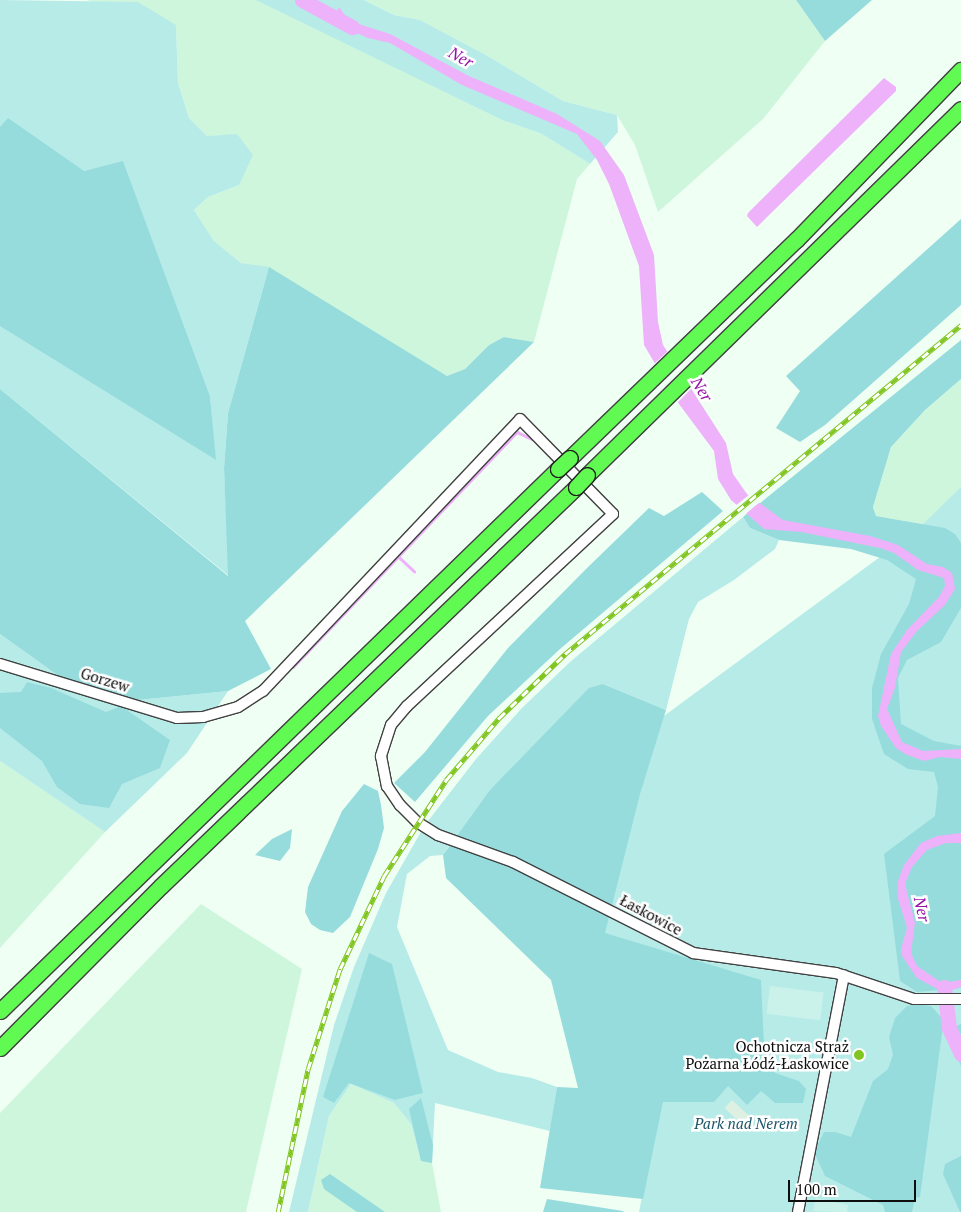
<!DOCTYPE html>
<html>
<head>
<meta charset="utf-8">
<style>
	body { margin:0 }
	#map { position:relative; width:961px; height:1212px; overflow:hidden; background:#f0fff4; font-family:"PT Serif",serif }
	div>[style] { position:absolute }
	.farmland>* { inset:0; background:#cef6dd }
	.green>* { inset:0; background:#b7ebe8 }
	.forest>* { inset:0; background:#96dcdd }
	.pitch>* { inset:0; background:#caf2ea; transform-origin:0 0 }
	.plaza>* { inset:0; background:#def0e1; transform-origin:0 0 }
	.water>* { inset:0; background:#edb2f9 }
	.pier>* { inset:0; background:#f0fff4 }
	.stream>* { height:2.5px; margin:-1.25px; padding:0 1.25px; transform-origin:1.25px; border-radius:1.25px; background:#edb2f9 }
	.river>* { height:15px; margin:-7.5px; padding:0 7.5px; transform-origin:7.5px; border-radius:7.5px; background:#edb2f9 }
	.roads { filter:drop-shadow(1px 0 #414141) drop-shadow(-1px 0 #414141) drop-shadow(0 1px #414141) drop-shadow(0 -1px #414141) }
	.minor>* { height:10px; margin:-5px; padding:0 5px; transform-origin:5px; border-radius:5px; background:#fff }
	.highway>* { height:15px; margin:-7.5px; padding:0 7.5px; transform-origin:7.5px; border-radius:7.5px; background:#61fa53 }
	.rail>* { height:4.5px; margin-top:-2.25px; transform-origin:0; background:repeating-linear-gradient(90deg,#fff 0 8px,#81c520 0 16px); box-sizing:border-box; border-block:1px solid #81c520 }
	.bridges { filter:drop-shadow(1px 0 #1f1f1f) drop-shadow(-1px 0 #1f1f1f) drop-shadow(0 1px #1f1f1f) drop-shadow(0 -1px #1f1f1f) }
	.highway-bridge>* { height:15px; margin:-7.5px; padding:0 7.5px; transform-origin:7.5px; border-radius:7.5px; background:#61fa53 }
	.dots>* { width:14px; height:14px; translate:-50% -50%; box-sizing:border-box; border:2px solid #fff; border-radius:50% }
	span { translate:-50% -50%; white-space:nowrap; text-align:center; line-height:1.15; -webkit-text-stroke:5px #fff; paint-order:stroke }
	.street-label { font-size:15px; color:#0e0e0e }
	.poi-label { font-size:15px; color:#0e0e0e }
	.right { translate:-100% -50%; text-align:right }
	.park-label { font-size:15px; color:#1b5669; font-style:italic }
	.water-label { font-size:16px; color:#9612a6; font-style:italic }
	.scale { position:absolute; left:788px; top:1180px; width:128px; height:22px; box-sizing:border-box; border:2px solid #0e0e0e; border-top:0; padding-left:6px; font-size:15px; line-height:18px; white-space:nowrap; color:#0e0e0e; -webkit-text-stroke:4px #fff; paint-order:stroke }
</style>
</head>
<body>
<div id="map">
	<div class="farmland">
		<i style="clip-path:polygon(87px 0,258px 0,502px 120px,542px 134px,590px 164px,577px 179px,534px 342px,504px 337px,489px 345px,465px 369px,447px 376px,262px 268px,241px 263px,214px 241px,194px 210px,208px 197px,239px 185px,237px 135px,207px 136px,189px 118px,178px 83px,176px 25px)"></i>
		<i style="clip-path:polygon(364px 0,796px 0,825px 41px,763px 119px,658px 212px,635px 145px,617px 115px,563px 101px,486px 55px,420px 20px,394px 15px)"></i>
		<i style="clip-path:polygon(961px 379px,961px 543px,945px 528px,876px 516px,873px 507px,891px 447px,925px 410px)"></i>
		<i style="clip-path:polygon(0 761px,105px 832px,0 948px)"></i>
		<i style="clip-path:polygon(201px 904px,302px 969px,246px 1212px,0 1212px,0 1113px)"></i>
		<i style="clip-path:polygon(351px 1084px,394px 1103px,411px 1124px,421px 1161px,432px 1163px,441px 1212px,308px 1212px,329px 1116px)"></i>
	</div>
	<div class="green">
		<i style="clip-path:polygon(evenodd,0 0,138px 2px,176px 25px,178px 83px,189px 118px,207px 136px,237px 134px,253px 155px,239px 185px,208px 197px,194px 210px,214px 241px,241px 263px,269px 267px,228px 413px,224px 468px,229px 576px,0 389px,0 0,123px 162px,210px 396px,215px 459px,17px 336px,84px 171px,123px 162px)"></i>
		<i style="clip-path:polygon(256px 0,364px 0,394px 15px,420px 20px,486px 55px,563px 101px,617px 115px,618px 132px,590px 164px,542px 134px,502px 120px)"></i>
		<i style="clip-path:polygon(961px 487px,961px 1212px,639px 1212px,658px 1114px,528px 870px,649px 727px,918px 529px)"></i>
		<i style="clip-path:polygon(743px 517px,750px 528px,779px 540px,775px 549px,734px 580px,698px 602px,689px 619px,666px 710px,603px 684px,489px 791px,456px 837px,436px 830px,428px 821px,476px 759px,522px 708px,570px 662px)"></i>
		<i style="clip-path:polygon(0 634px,67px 682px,138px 700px,228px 691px,187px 753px,105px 832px,0 761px)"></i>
		<i style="clip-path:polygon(422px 830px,451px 843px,443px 855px,430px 856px,407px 874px,397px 927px,448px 1050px,498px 1072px,532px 1078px,557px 1087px,550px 1131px,435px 1103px,432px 1163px,421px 1161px,411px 1124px,394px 1103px,351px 1084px,329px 1116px,308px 1212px,289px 1212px,334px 1025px,354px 967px,386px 893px)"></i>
	</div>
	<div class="forest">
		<i style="clip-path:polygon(796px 0,872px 0,825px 41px)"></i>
		<i style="clip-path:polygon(8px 118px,84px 171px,123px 161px,210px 396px,216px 460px,0 326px,0 127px)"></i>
		<i style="clip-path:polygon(961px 219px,961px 305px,825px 425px,800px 442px,776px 428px,800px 391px,786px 376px)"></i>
		<i style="clip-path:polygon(269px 267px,447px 376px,465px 369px,489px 345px,504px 337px,534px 342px,245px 621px,271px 669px,228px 691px,138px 700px,67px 682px,0 634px,0 389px,228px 576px,224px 468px,228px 413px)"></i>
		<i style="clip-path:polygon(961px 340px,961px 379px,925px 410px,891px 447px,873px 507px,876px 516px,945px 528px,955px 534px,961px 543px,961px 608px,941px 642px,907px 660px,898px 678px,901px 724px,934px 741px,961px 746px,961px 988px,917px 992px,900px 981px,884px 854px,935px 816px,938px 787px,934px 772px,908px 769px,884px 754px,872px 719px,872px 688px,881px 654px,909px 604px,916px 579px,887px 560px,851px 549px,779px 540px,750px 528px,743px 517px)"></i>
		<i style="clip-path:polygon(702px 492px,723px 511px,560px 649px,488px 716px,415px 802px,394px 783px,425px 752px,508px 648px,586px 569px,649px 508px,664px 516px)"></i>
		<i style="clip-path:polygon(27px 682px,51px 688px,106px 712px,121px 706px,170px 740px,160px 768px,122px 784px,109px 808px,80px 804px,57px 787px,42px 761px,0 728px,0 693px,21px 692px)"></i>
		<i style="clip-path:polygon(603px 684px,666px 710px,640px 794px,605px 933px,761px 980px,764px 1046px,775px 1073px,799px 1081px,806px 1089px,803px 1103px,775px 1103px,761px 1091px,747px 1105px,728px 1086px,714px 1102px,663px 1102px,643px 1199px,540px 1188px,557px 1087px,578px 1088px,551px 980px,446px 878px,443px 855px,489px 791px,589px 688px)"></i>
		<i style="clip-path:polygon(364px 784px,378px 791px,381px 805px,384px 828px,378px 849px,350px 917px,333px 933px,320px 930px,311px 924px,305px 912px,308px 887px,342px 811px)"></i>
		<i style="clip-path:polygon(292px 829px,290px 848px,280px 861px,255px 855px,272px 839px)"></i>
		<i style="clip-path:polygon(369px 953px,392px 964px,423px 1093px,395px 1100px,349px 1083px,334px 1103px,323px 1097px)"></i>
		<i style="clip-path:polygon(918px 1004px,931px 1006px,942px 1018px,942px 1033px,920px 1197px,915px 1198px,912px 1212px,885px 1212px,883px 1205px,825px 1176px,814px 1152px,824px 1132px,835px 1132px,851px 1137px,873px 1081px,888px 1069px,893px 1055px,889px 1037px,895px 1018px,907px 1006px)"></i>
		<i style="clip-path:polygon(961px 1024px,961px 1066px,945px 1031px)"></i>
		<i style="clip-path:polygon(421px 1098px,433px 1145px,432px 1163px,421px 1161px,409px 1109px)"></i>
		<i style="clip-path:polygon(961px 1156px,961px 1212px,960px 1212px,943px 1174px,945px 1164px)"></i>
		<i style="clip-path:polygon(330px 1174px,385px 1212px,357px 1212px,324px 1189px,321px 1180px)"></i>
		<i style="clip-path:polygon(547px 1199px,623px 1211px,624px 1212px,543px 1212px)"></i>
	</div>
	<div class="pitch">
		<i style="left:770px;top:986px;width:54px;height:28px;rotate:7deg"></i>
		<i style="clip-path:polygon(816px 1198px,848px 1205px,847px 1212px,813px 1211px)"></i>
	</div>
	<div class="plaza">
		<i style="left:732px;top:1100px;width:25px;height:11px;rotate:43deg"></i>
	</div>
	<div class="water">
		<i style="clip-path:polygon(339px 7px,349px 21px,390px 34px,469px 76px,557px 114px,600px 141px,624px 175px,654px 255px,658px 322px,663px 345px,726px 443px,733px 474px,747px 494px,783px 520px,870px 536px,898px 545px,927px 564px,943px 567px,952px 573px,955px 589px,945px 605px,917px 631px,901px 652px,895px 688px,887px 709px,902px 742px,923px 751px,961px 749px,961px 759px,940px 757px,924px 761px,905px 754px,896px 748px,881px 726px,878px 716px,891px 654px,907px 630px,939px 597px,945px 586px,944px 578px,918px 570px,894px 553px,880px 548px,801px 532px,764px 529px,731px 500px,718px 479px,714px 451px,679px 404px,644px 345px,639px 266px,609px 184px,597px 160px,577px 134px,462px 85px,390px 43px,368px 38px,332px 22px)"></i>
		<i style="clip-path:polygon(884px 78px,896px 87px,896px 91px,757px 227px,747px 216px,748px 213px)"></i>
		<i style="clip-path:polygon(961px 833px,961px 843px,946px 843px,927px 850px,912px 867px,905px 884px,915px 923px,911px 953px,917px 966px,942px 983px,961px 980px,961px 987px,950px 991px,948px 999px,941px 999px,939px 990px,917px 978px,902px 956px,901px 949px,907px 928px,898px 899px,898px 881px,904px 865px,921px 843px,937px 836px)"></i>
	</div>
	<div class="pier">
		<i style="clip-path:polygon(669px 350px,692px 388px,676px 404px,653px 365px)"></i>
		<i style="clip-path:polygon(750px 494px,760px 502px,743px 516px,734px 507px)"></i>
	</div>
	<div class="stream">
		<i style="left:399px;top:557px;width:21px;rotate:43deg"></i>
		<i style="left:293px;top:667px;width:325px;rotate:-46.4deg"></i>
		<i style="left:517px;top:432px;width:17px;rotate:25deg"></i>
	</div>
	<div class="river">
		<i style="left:302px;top:0;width:57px;rotate:28.4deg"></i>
		<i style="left:944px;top:987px;width:41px;rotate:83deg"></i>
		<i style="left:949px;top:1028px;width:29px;rotate:65deg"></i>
	</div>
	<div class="roads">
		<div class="minor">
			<i style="left:0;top:664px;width:185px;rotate:17deg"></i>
			<i style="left:177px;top:718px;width:26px;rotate:-2deg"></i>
			<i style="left:203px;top:717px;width:36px;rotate:-16deg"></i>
			<i style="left:238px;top:707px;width:30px;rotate:-33deg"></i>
			<i style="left:263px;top:691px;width:374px;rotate:-46.6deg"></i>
			<i style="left:520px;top:419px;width:133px;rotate:45.6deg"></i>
			<i style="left:613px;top:514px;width:282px;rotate:137deg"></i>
			<i style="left:407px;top:706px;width:25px;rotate:130deg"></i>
			<i style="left:391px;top:725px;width:33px;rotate:108deg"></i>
			<i style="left:381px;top:756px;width:31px;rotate:79deg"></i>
			<i style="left:387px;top:786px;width:23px;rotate:56deg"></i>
			<i style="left:400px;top:805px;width:24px;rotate:45deg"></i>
			<i style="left:417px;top:822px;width:25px;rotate:32deg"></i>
			<i style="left:438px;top:835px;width:80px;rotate:19.8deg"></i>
			<i style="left:513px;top:862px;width:202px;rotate:26.8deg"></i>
			<i style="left:693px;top:953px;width:144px;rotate:8deg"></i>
			<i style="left:836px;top:973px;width:82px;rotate:18.4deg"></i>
			<i style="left:914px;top:999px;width:47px"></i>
			<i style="left:798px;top:1212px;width:241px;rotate:-79deg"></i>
		</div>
		<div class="highway">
			<i style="left:570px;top:458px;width:314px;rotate:-44deg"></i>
			<i style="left:796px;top:240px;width:237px;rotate:-45.9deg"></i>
			<i style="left:587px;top:475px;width:523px;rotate:-44.38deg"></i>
			<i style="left:0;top:1011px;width:778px;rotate:-44.17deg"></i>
			<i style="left:0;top:1048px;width:228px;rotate:-45.2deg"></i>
			<i style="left:161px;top:886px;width:576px;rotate:-43.87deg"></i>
		</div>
	</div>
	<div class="rail">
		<i style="left:278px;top:1212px;width:146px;rotate:-78.2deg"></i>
		<i style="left:308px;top:1069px;width:105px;rotate:-72.3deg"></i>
		<i style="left:340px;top:969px;width:103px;rotate:-64.7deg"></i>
		<i style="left:384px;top:876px;width:114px;rotate:-57.1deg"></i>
		<i style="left:446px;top:780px;width:82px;rotate:-49.5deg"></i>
		<i style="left:499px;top:718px;width:92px;rotate:-44.1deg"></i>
		<i style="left:565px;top:654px;width:515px;rotate:-39.72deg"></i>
	</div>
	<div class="bridges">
		<div class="highway-bridge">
			<i style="left:558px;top:469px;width:16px;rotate:-43deg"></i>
			<i style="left:576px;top:487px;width:16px;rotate:-47deg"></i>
		</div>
	</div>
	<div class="dots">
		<i style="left:859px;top:1055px;background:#81c520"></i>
	</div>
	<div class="street-label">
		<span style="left:105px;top:680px;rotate:17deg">Gorzew</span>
		<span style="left:651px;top:915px;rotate:28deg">Łaskowice</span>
	</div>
	<div class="poi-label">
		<span class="right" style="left:849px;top:1055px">Ochotnicza Straż<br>Pożarna Łódź-Łaskowice</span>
	</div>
	<div class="park-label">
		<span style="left:746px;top:1124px">Park nad Nerem</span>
	</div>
	<div class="water-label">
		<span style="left:461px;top:57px;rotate:29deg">Ner</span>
		<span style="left:702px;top:389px;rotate:59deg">Ner</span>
		<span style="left:922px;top:909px;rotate:78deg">Ner</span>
	</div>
	<div class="scale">100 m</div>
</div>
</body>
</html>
